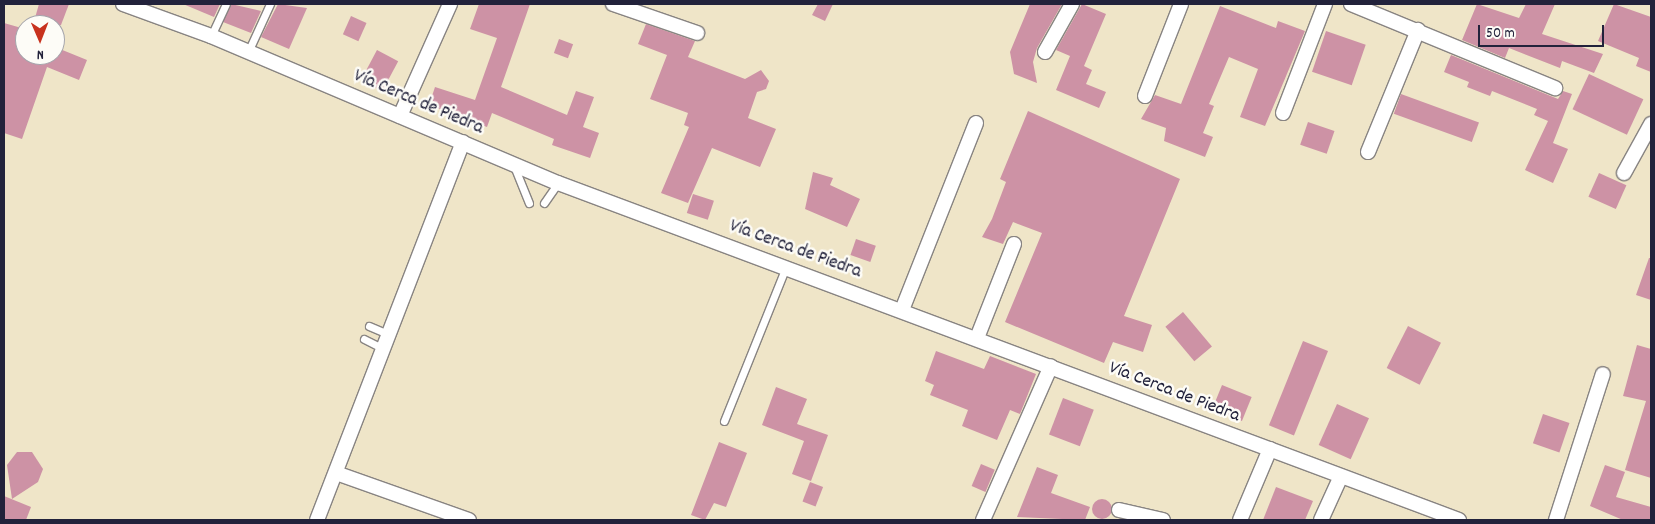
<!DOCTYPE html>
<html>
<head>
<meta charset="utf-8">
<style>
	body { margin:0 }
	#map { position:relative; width:1655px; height:524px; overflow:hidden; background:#efe5c8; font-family:Dekko,sans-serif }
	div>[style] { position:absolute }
	.building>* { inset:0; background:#cd92a5; transform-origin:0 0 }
	.round { border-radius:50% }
	.roads { filter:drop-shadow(1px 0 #888482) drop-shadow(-1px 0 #888482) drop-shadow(0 1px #888482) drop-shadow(0 -1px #888482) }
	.lane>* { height:7px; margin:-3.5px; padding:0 3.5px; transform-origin:3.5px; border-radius:3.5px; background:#fff }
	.street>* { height:14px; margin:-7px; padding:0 7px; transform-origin:7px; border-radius:7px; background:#fff }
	span { translate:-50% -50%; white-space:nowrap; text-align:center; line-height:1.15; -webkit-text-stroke:5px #fdfcf7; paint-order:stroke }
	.street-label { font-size:19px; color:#22223b }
	.frame { position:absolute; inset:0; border:5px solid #22223b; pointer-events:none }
	.north { position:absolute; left:15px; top:15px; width:50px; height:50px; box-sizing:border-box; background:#fdfcf7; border:1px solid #a5a5ac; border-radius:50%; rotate:179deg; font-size:14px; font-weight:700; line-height:20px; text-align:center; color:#22223b }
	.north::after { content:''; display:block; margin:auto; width:18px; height:22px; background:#c8321e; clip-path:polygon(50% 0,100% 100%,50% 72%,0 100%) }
	.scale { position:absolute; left:1478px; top:25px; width:126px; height:22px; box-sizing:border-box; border:2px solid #22223b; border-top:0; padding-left:6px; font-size:15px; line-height:18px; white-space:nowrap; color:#22223b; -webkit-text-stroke:4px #fdfcf7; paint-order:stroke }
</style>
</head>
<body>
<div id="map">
	<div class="building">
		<i style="clip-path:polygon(39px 4px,69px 4px,61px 25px,33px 25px)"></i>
		<i style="clip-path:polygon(183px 4px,220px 4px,214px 17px)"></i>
		<i style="clip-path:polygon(231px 4px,261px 11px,251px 33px,223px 22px)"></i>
		<i style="clip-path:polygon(278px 4px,307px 8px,289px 49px,261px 37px)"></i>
		<i style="clip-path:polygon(479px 4px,530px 4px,501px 87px,567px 115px,576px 91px,594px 97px,583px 127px,599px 133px,590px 158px,552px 145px,554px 139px,492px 113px,487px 127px,429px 105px,435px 87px,475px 100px,497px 38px,470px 29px)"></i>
		<i style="clip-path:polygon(818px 4px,833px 4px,825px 21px,812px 15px)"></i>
		<i style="clip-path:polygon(1030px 4px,1062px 4px,1037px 48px,1033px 62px,1037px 83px,1014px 74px,1010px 52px)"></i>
		<i style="clip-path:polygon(1082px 4px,1106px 14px,1084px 66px,1092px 70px,1086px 84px,1106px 92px,1099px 108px,1056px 90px,1070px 56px,1056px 50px)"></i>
		<i style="clip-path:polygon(1477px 4px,1519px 18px,1526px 4px,1555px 4px,1542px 34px,1603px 54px,1594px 73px,1562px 61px,1560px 68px,1509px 48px,1505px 58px,1462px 40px)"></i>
		<i style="clip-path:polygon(1614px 4px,1651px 17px,1651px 72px,1636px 66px,1639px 58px,1598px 41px)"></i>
		<i style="clip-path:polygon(1220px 6px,1276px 28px,1278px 21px,1305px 31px,1265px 126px,1240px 117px,1258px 69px,1229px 57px,1209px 104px,1214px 106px,1203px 133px,1213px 137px,1205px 157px,1164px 141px,1166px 128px,1141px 119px,1155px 95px,1181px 104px)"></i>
		<i style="left:351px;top:16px;width:17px;height:20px;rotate:24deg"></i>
		<i style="clip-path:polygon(4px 23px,25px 29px,25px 55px,55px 55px,55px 47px,87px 60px,79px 80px,47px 67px,22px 139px,4px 133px)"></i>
		<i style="clip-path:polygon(646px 24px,695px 41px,688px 57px,745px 79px,761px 70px,769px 81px,766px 89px,757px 92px,748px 118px,776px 129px,760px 167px,712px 148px,688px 203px,661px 193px,689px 127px,684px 125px,688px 113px,650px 99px,667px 55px,638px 44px)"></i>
		<i style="left:1326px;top:31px;width:42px;height:43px;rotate:19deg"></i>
		<i style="left:559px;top:39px;width:15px;height:15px;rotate:20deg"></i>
		<i style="left:377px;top:50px;width:24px;height:34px;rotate:28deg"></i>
		<i style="clip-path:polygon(1451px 55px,1558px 99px,1563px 91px,1572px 94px,1553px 143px,1568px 149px,1553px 183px,1525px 170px,1548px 121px,1534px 115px,1537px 109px,1492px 91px,1490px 96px,1467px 87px,1469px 82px,1444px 72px)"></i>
		<i style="left:1589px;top:74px;width:60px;height:39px;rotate:25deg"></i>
		<i style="left:1401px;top:94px;width:83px;height:21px;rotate:20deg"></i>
		<i style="clip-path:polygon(1028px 111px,1180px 179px,1124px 316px,1152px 325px,1143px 352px,1113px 342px,1104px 363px,1005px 322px,1042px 233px,1013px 222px,1003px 244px,982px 237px,992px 219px,1006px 182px,1000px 179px)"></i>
		<i style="left:1308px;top:122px;width:28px;height:24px;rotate:19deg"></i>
		<i style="clip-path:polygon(813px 172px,833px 178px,830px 185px,860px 199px,847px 227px,805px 209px)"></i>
		<i style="left:1599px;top:173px;width:30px;height:26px;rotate:24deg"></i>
		<i style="left:693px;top:194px;width:22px;height:20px;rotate:18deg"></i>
		<i style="left:856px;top:239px;width:21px;height:17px;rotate:19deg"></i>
		<i style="clip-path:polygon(1649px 258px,1651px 258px,1651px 300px,1636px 295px)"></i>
		<i style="left:1183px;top:312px;width:45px;height:23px;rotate:50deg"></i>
		<i style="left:1408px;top:326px;width:37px;height:47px;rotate:27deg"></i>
		<i style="left:1303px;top:341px;width:27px;height:91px;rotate:22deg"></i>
		<i style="clip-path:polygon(1637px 345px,1651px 349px,1651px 478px,1625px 470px,1646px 401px,1623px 396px)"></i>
		<i style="clip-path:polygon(936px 351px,984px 369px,990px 356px,1036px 374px,1020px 414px,1010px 410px,997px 440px,962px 426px,968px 410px,930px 395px,934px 385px,925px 381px)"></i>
		<i style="left:1222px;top:385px;width:32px;height:26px;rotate:22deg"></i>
		<i style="clip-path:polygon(776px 387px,807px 399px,797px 424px,828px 435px,811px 481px,792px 474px,804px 441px,762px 425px)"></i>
		<i style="left:1063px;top:398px;width:33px;height:39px;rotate:21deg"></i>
		<i style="left:1337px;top:404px;width:35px;height:45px;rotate:24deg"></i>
		<i style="left:1543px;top:414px;width:28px;height:31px;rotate:19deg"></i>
		<i style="clip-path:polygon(719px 442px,747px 453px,726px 507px,714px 503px,705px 520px,691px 515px)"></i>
		<i style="clip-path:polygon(17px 452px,32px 452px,43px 469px,38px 482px,12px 499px,7px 465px)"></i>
		<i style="left:981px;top:464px;width:15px;height:24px;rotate:23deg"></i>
		<i style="clip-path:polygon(1605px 465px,1625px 472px,1616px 497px,1651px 507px,1651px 520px,1623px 520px,1590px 506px)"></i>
		<i style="clip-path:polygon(1037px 467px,1058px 475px,1051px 493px,1090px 507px,1085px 520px,1017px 517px)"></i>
		<i style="left:810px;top:482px;width:14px;height:21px;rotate:21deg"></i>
		<i style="clip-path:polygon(1276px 487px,1313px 501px,1305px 520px,1263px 520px)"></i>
		<i style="clip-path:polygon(4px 496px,31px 507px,26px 520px,4px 520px)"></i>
		<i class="round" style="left:1092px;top:499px;width:20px;height:20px"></i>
	</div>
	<div class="roads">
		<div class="lane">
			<i style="left:211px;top:36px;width:35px;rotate:-65deg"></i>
			<i style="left:248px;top:52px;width:53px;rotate:-65.4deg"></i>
			<i style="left:514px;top:166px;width:40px;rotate:68deg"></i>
			<i style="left:544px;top:203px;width:24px;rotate:-55deg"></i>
			<i style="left:369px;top:326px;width:23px;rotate:23deg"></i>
			<i style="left:364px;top:339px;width:22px;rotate:27deg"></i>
			<i style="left:724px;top:421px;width:166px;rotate:-68.1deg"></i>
		</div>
		<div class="street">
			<i style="left:123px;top:4px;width:94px;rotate:20deg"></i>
			<i style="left:211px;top:36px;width:377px;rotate:23deg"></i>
			<i style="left:558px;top:183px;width:962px;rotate:20.51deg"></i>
			<i style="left:613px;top:4px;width:89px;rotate:19deg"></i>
			<i style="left:1351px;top:4px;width:221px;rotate:22.4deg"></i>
			<i style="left:1045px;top:52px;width:55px;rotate:-60.6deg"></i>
			<i style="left:1145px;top:96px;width:99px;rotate:-68.6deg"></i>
			<i style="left:1283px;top:113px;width:117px;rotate:-68.9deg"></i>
			<i style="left:400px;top:116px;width:123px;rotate:-65.9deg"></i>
			<i style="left:1368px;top:152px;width:132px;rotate:-67.7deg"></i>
			<i style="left:1624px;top:173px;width:56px;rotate:-61.1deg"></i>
			<i style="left:902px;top:310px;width:201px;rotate:-68.4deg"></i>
			<i style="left:977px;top:338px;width:101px;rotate:-68.5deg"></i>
			<i style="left:336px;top:473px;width:141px;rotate:19.5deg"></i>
			<i style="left:1119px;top:510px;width:45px;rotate:12.8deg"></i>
			<i style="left:317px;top:520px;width:405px;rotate:-68.9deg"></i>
			<i style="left:983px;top:520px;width:168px;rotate:-66.2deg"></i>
			<i style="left:1240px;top:520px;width:77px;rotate:-67.1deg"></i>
			<i style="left:1321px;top:520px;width:48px;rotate:-65.6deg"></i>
			<i style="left:1556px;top:520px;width:153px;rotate:-72.2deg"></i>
		</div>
	</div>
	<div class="street-label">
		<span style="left:418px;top:103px;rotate:23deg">Vía Cerca de Piedra</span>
		<span style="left:795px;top:250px;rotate:20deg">Vía Cerca de Piedra</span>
		<span style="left:1174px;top:393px;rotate:21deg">Vía Cerca de Piedra</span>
	</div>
	<div class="frame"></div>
	<div class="north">N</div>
	<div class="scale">50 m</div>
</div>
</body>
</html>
